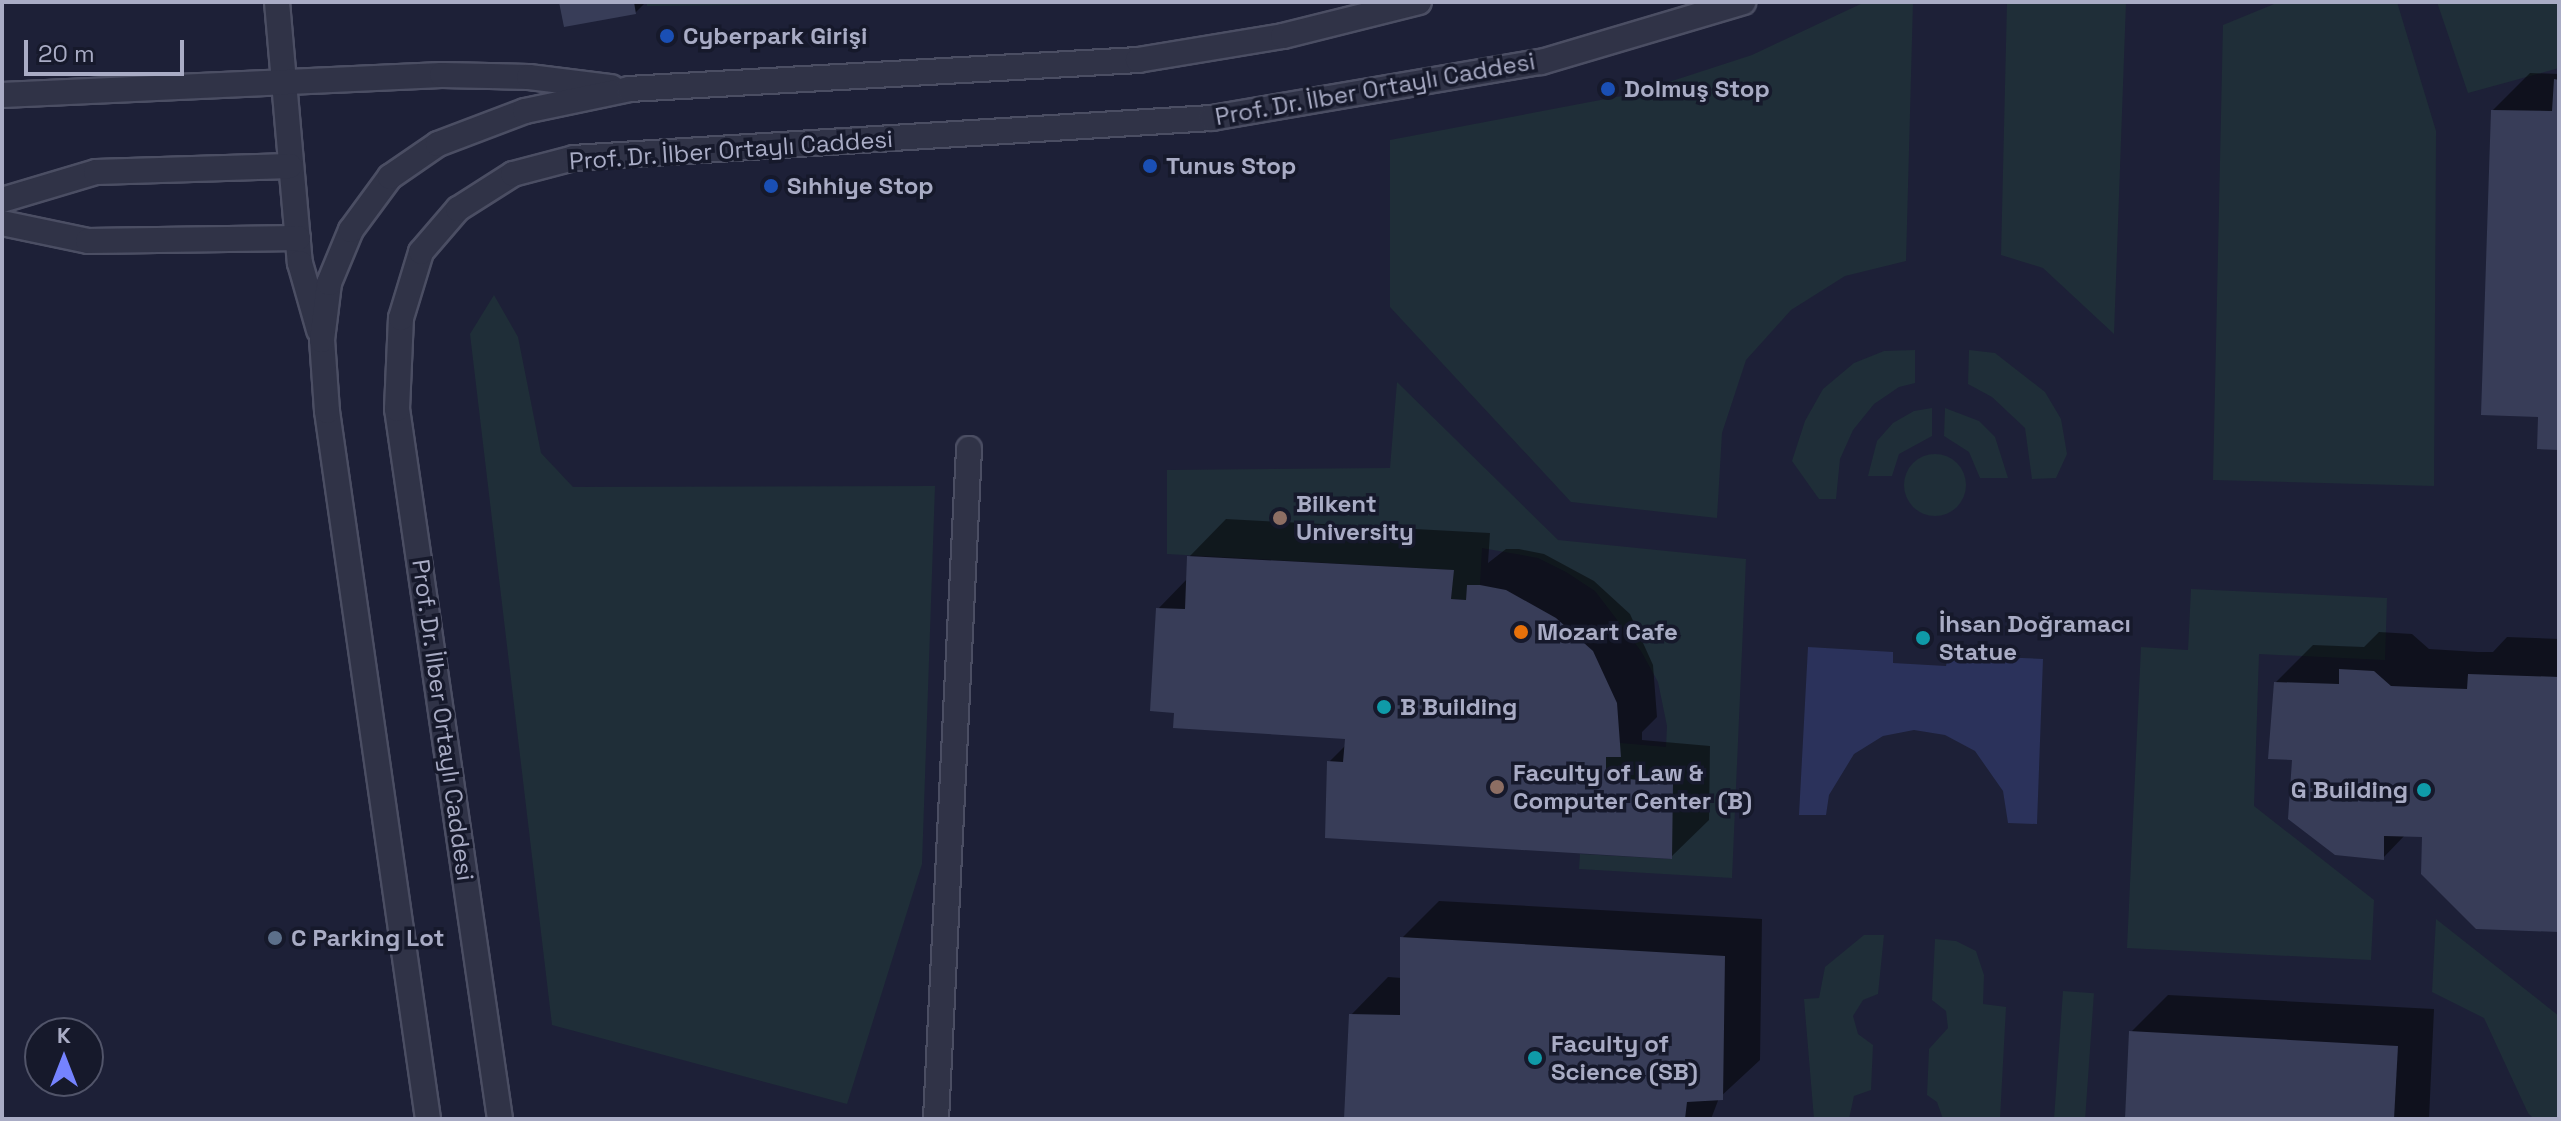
<!DOCTYPE html>
<html>
<head>
<meta charset="utf-8">
<style>
	body { margin:0 }
	#map { position:relative; width:2561px; height:1121px; overflow:hidden; background:#1d2037; font-family:"Space Grotesk",sans-serif }
	div>[style] { position:absolute }
	.green>* { inset:0; background:#1f2e38; transform-origin:0 0 }
	.round { border-radius:50% }
	.water>* { inset:0; background:#2b325b }
	.shadow>* { inset:0; background:#0007 }
	.building>* { inset:0; background:#383d58 }
	.roads { filter:drop-shadow(2px 0 #4b4e63) drop-shadow(-2px 0 #4b4e63) drop-shadow(0 2px #4b4e63) drop-shadow(0 -2px #4b4e63) }
	.minor>* { height:24px; margin:-12px; padding:0 12px; transform-origin:12px; border-radius:12px; background:#303347 }
	.dots>* { width:22px; height:22px; translate:-50% -50%; box-sizing:border-box; border:4px solid #16192b; border-radius:50% }
	span { translate:-50% -50%; white-space:nowrap; text-align:center; line-height:1.15; -webkit-text-stroke:7px #16192b; paint-order:stroke }
	.poi-label { font-size:24px; color:#a9acc5; font-weight:700 }
	.left { translate:0 -50%; text-align:left }
	.right { translate:-100% -50%; text-align:right }
	.street-label { font-size:24px; color:#a9acc5 }
	.frame { position:absolute; inset:0; border:4px solid #a9acc5; pointer-events:none }
	.north { position:absolute; left:24px; top:1017px; width:80px; height:80px; box-sizing:border-box; background:#16192b; border:2px solid #515469; border-radius:50%; rotate:0deg; font-size:22px; font-weight:700; line-height:32px; text-align:center; color:#a9acc5 }
	.north::after { content:''; display:block; margin:auto; width:28px; height:36px; background:#7583ff; clip-path:polygon(50% 0,100% 100%,50% 72%,0 100%) }
	.scale { position:absolute; left:24px; top:40px; width:160px; height:36px; box-sizing:border-box; border:4px solid #a9acc5; border-top:0; padding-left:10px; font-size:24px; line-height:28px; white-space:nowrap; color:#a9acc5; -webkit-text-stroke:6px #16192b; paint-order:stroke }
</style>
</head>
<body>
<div id="map">
	<div class="green">
		<i style="clip-path:polygon(647px 2px,999px 2px,647px 6px)"></i>
		<i style="clip-path:polygon(1865px 2px,1913px 2px,1906px 261px,1845px 276px,1791px 310px,1746px 360px,1722px 433px,1717px 518px,1571px 502px,1390px 307px,1390px 140px,1632px 94px,1752px 55px)"></i>
		<i style="clip-path:polygon(2007px 2px,2126px 2px,2114px 334px,2043px 268px,2001px 255px)"></i>
		<i style="clip-path:polygon(2279px 2px,2397px 2px,2436px 131px,2434px 486px,2213px 480px,2223px 25px)"></i>
		<i style="clip-path:polygon(2437px 2px,2559px 2px,2559px 68px,2468px 93px)"></i>
		<i style="clip-path:polygon(494px 295px,518px 337px,541px 453px,573px 487px,935px 486px,922px 864px,847px 1104px,552px 1025px,470px 334px)"></i>
		<i style="clip-path:polygon(1915px 350px,1915px 383px,1899px 387px,1874px 404px,1853px 430px,1840px 459px,1836px 499px,1819px 499px,1792px 461px,1805px 421px,1823px 389px,1854px 363px,1884px 351px)"></i>
		<i style="clip-path:polygon(1969px 350px,1995px 353px,2045px 392px,2061px 419px,2067px 454px,2056px 478px,2032px 479px,2025px 428px,1992px 397px,1968px 384px)"></i>
		<i style="clip-path:polygon(1397px 382px,1558px 540px,1746px 559px,1732px 878px,1579px 869px,1580px 854px,1671px 859px,1673px 783px,1606px 777px,1606px 757px,1620px 757px,1620px 743px,1666px 747px,1667px 726px,1658px 682px,1641px 651px,1595px 591px,1566px 572px,1538px 558px,1482px 548px,1480px 585px,1467px 585px,1466px 600px,1451px 599px,1453px 570px,1167px 554px,1167px 470px,1390px 468px)"></i>
		<i style="clip-path:polygon(1932px 408px,1932px 436px,1899px 454px,1892px 476px,1868px 476px,1877px 441px,1893px 423px,1914px 411px)"></i>
		<i style="clip-path:polygon(1945px 408px,1979px 421px,1995px 437px,2008px 478px,1980px 478px,1969px 452px,1944px 436px)"></i>
		<i class="round" style="left:1904px;top:454px;width:62px;height:62px"></i>
		<i style="clip-path:polygon(2191px 589px,2387px 598px,2385px 660px,2259px 654px,2254px 806px,2374px 900px,2371px 960px,2127px 948px,2141px 647px,2188px 650px)"></i>
		<i style="clip-path:polygon(2436px 919px,2559px 1016px,2559px 1119px,2534px 1119px,2528px 1113px,2484px 1018px,2432px 992px)"></i>
		<i style="clip-path:polygon(1864px 935px,1884px 935px,1878px 994px,1863px 1000px,1853px 1016px,1858px 1034px,1873px 1045px,1871px 1090px,1854px 1096px,1849px 1119px,1814px 1119px,1804px 999px,1819px 998px,1825px 967px)"></i>
		<i style="clip-path:polygon(1935px 939px,1956px 941px,1976px 951px,1984px 975px,1983px 1004px,2006px 1007px,2000px 1119px,1943px 1119px,1937px 1102px,1927px 1095px,1929px 1049px,1948px 1028px,1946px 1011px,1932px 1000px)"></i>
		<i style="left:2063px;top:991px;width:31px;height:128px;rotate:4deg"></i>
	</div>
	<div class="water">
		<i style="clip-path:polygon(1808px 647px,1893px 652px,1893px 663px,1946px 666px,1948px 655px,2043px 659px,2037px 824px,2008px 823px,2003px 791px,1975px 751px,1945px 735px,1914px 730px,1883px 736px,1854px 754px,1829px 795px,1826px 815px,1799px 815px)"></i>
	</div>
	<div class="shadow">
		<i style="clip-path:polygon(561px 2px,646px 2px,635px 13px)"></i>
		<i style="clip-path:polygon(2530px 73px,2559px 74px,2559px 448px,2540px 415px,2493px 110px)"></i>
		<i style="clip-path:polygon(1226px 519px,1490px 533px,1488px 563px,1506px 549px,1519px 549px,1544px 554px,1594px 581px,1630px 614px,1653px 665px,1657px 717px,1642px 732px,1642px 740px,1710px 746px,1709px 820px,1671px 857px,1329px 762px,1346px 745px,1347px 737px,1176px 711px,1158px 609px,1188px 578px,1189px 557px)"></i>
		<i style="clip-path:polygon(2379px 632px,2412px 634px,2429px 649px,2478px 652px,2493px 652px,2507px 637px,2559px 639px,2559px 930px,2424px 835px,2406px 834px,2383px 858px,2294px 758px,2275px 683px,2313px 645px,2364px 647px)"></i>
		<i style="clip-path:polygon(1439px 901px,1762px 919px,1760px 1060px,1719px 1098px,1711px 1119px,1346px 1119px,1351px 1015px,1388px 977px,1402px 978px,1402px 938px)"></i>
		<i style="clip-path:polygon(2168px 995px,2434px 1009px,2429px 1119px,2127px 1119px,2131px 1032px)"></i>
	</div>
	<div class="building">
		<i style="clip-path:polygon(559px 2px,634px 2px,636px 14px,564px 27px)"></i>
		<i style="clip-path:polygon(2554px 79px,2559px 80px,2559px 450px,2537px 449px,2538px 417px,2481px 415px,2491px 110px,2552px 111px)"></i>
		<i style="clip-path:polygon(1187px 556px,1454px 570px,1451px 599px,1466px 600px,1467px 585px,1480px 585px,1506px 590px,1556px 618px,1593px 651px,1617px 703px,1621px 757px,1606px 757px,1606px 777px,1673px 783px,1672px 859px,1325px 838px,1327px 761px,1343px 762px,1345px 739px,1173px 728px,1174px 713px,1150px 711px,1156px 608px,1185px 609px)"></i>
		<i style="clip-path:polygon(2339px 669px,2374px 671px,2391px 686px,2439px 688px,2467px 689px,2468px 674px,2559px 677px,2559px 932px,2476px 929px,2421px 874px,2422px 837px,2384px 836px,2384px 860px,2335px 855px,2288px 819px,2292px 760px,2268px 759px,2274px 682px,2339px 684px)"></i>
		<i style="clip-path:polygon(1400px 937px,1725px 956px,1723px 1100px,1687px 1102px,1685px 1119px,1344px 1119px,1349px 1014px,1400px 1015px)"></i>
		<i style="clip-path:polygon(2129px 1031px,2398px 1046px,2394px 1119px,2125px 1119px)"></i>
	</div>
	<div class="roads">
		<div class="minor">
			<i style="left:277px;top:2px;width:262px;rotate:85deg"></i>
			<i style="left:300px;top:263px;width:70px;rotate:74.2deg"></i>
			<i style="left:2px;top:95px;width:440px;rotate:-2.6deg"></i>
			<i style="left:442px;top:75px;width:87px;rotate:1.3deg"></i>
			<i style="left:529px;top:77px;width:83px;rotate:7deg"></i>
			<i style="left:2px;top:200px;width:98px;rotate:-16.6deg"></i>
			<i style="left:96px;top:172px;width:194px;rotate:-1.8deg"></i>
			<i style="left:2px;top:223px;width:88px;rotate:11.8deg"></i>
			<i style="left:88px;top:241px;width:210px;rotate:-0.8deg"></i>
			<i style="left:428px;top:1119px;width:715px;rotate:-98.12deg"></i>
			<i style="left:327px;top:411px;width:71px;rotate:-94deg"></i>
			<i style="left:322px;top:340px;width:57px;rotate:-83deg"></i>
			<i style="left:329px;top:283px;width:57px;rotate:-67.5deg"></i>
			<i style="left:351px;top:230px;width:66px;rotate:-53.7deg"></i>
			<i style="left:390px;top:177px;width:58px;rotate:-34.5deg"></i>
			<i style="left:438px;top:144px;width:93px;rotate:-20.8deg"></i>
			<i style="left:525px;top:111px;width:106px;rotate:-11.9deg"></i>
			<i style="left:629px;top:89px;width:510px;rotate:-3.26deg"></i>
			<i style="left:1138px;top:60px;width:147px;rotate:-9.4deg"></i>
			<i style="left:1283px;top:36px;width:140px;rotate:-14deg"></i>
			<i style="left:500px;top:1119px;width:717px;rotate:-98.25deg"></i>
			<i style="left:397px;top:409px;width:91px;rotate:-87.5deg"></i>
			<i style="left:401px;top:318px;width:69px;rotate:-73.1deg"></i>
			<i style="left:421px;top:252px;width:57px;rotate:-49.3deg"></i>
			<i style="left:458px;top:209px;width:65px;rotate:-32.5deg"></i>
			<i style="left:513px;top:174px;width:63px;rotate:-14.7deg"></i>
			<i style="left:574px;top:158px;width:639px;rotate:-3.59deg"></i>
			<i style="left:1212px;top:118px;width:334px;rotate:-9.7deg"></i>
			<i style="left:1541px;top:62px;width:211px;rotate:-16.5deg"></i>
			<i style="left:936px;top:1119px;width:671px;rotate:-87.18deg"></i>
		</div>
	</div>
	<div class="dots">
		<i style="left:667px;top:36px;background:#1a4fb4"></i>
		<i style="left:1608px;top:89px;background:#1a4fb4"></i>
		<i style="left:1150px;top:166px;background:#1a4fb4"></i>
		<i style="left:771px;top:186px;background:#1a4fb4"></i>
		<i style="left:1280px;top:518px;background:#8d6e63"></i>
		<i style="left:1521px;top:632px;background:#e8710a"></i>
		<i style="left:1923px;top:638px;background:#0f9aa8"></i>
		<i style="left:1384px;top:707px;background:#0f9aa8"></i>
		<i style="left:1497px;top:787px;background:#8d6e63"></i>
		<i style="left:2424px;top:790px;background:#0f9aa8"></i>
		<i style="left:275px;top:938px;background:#5c6f8a"></i>
		<i style="left:1535px;top:1058px;background:#0f9aa8"></i>
	</div>
	<div class="poi-label">
		<span class="left" style="left:683px;top:36px">Cyberpark Girişi</span>
		<span class="left" style="left:1624px;top:89px">Dolmuş Stop</span>
		<span class="left" style="left:1166px;top:166px">Tunus Stop</span>
		<span class="left" style="left:787px;top:186px">Sıhhiye Stop</span>
		<span class="left" style="left:1296px;top:518px">Bilkent<br>University</span>
		<span class="left" style="left:1939px;top:638px">İhsan Doğramacı<br>Statue</span>
		<span class="left" style="left:1537px;top:632px">Mozart Cafe</span>
		<span class="left" style="left:1400px;top:707px">B Building</span>
		<span class="left" style="left:1513px;top:787px">Faculty of Law &amp;<br>Computer Center (B)</span>
		<span class="right" style="left:2408px;top:790px">G Building</span>
		<span class="left" style="left:291px;top:938px">C Parking Lot</span>
		<span class="left" style="left:1551px;top:1058px">Faculty of<br>Science (SB)</span>
	</div>
	<div class="street-label">
		<span style="left:1375px;top:89px;rotate:-10deg">Prof. Dr. İlber Ortaylı Caddesi</span>
		<span style="left:731px;top:150px;rotate:-4deg">Prof. Dr. İlber Ortaylı Caddesi</span>
		<span style="left:443px;top:720px;rotate:82deg">Prof. Dr. İlber Ortaylı Caddesi</span>
	</div>
	<div class="frame"></div>
	<div class="north">K</div>
	<div class="scale">20 m</div>
</div>
</body>
</html>
